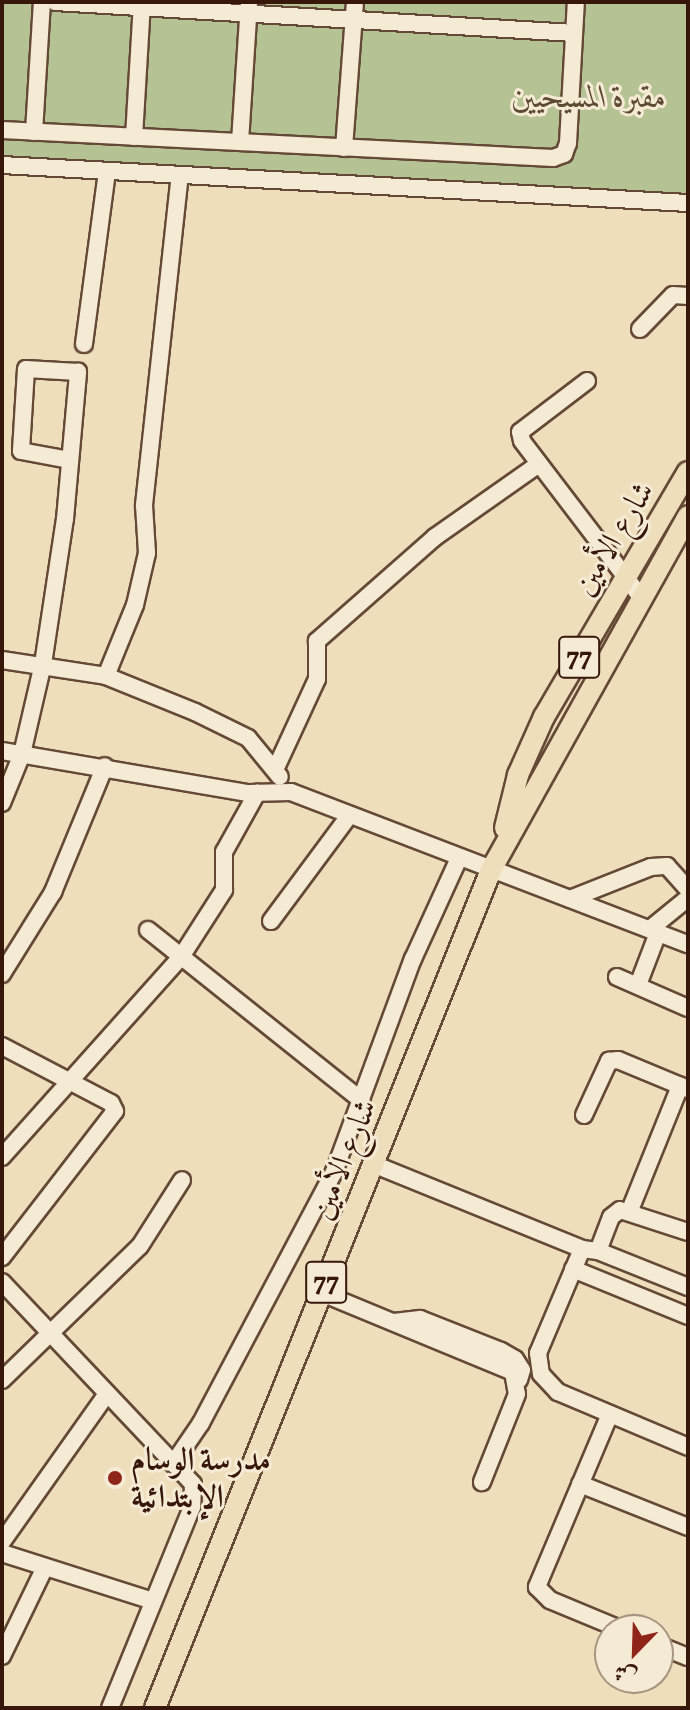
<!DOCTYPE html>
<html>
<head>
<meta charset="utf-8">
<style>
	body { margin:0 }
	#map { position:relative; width:690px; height:1710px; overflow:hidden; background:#efdebc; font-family:Alegreya,Amiri,serif }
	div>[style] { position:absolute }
	.green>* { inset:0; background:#b4c294 }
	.roads { filter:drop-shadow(2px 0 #644936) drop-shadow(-2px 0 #644936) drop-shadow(0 2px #644936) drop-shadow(0 -2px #644936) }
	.minor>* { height:16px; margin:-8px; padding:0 8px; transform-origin:8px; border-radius:8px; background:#f5ead3 }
	.major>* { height:20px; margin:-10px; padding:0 10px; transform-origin:10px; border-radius:10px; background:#efdebc }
	.dots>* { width:22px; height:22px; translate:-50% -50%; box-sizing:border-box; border:4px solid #f5ead3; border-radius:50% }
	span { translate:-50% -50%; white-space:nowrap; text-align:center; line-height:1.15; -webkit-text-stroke:6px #f5ead3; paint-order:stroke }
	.shield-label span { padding:2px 6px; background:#f5ead3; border:2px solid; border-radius:6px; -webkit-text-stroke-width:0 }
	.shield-label { font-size:30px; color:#361709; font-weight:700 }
	.park-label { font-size:32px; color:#5c4a33; font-style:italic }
	.street-label { font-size:32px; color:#361709 }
	.poi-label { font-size:32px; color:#361709; font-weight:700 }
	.left { translate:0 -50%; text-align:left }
	.frame { position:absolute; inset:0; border:4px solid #361709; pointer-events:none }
	.north { position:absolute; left:594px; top:1614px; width:80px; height:80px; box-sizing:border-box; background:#f5ead3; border:2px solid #a99682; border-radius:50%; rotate:203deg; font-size:22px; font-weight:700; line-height:32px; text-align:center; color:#361709 }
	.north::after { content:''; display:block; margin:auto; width:28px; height:36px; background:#8f2418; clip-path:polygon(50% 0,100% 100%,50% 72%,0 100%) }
</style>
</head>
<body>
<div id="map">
	<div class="green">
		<i style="clip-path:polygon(2px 2px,688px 2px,688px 196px,2px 158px)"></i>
	</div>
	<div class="roads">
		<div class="minor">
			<i style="left:55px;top:2px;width:520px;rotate:3.42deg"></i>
			<i style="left:2px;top:130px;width:552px;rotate:2.91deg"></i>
			<i style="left:553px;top:158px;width:12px;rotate:-20deg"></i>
			<i style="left:564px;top:154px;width:12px;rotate:-70deg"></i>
			<i style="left:568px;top:143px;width:141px;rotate:-86.8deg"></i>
			<i style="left:34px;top:132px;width:130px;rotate:-86.5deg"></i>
			<i style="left:134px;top:137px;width:135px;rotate:-86.6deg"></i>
			<i style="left:240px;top:142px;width:140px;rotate:-86.3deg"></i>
			<i style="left:344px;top:148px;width:146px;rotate:-85.7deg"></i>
			<i style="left:2px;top:165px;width:687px;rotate:3.17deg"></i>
			<i style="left:640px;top:329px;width:47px;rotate:-45.9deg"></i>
			<i style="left:673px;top:295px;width:15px;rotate:4deg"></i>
			<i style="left:84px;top:344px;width:174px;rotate:-82.4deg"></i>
			<i style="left:587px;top:381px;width:84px;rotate:142.7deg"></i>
			<i style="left:520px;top:432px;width:9px;rotate:77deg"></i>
			<i style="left:522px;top:441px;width:195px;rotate:52.7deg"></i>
			<i style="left:2px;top:660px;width:105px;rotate:8.7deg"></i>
			<i style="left:106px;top:676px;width:96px;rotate:22deg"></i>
			<i style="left:195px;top:712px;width:59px;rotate:26.1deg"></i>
			<i style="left:248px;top:738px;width:50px;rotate:50.6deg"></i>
			<i style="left:106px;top:676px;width:77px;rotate:-67.8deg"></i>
			<i style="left:135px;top:605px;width:53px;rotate:-77deg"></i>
			<i style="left:147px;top:553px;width:48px;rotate:-93.6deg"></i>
			<i style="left:144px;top:505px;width:331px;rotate:-83.8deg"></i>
			<i style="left:2px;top:751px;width:251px;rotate:9.7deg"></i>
			<i style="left:249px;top:793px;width:42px;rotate:-1.4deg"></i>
			<i style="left:291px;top:792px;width:425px;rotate:21deg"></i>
			<i style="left:275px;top:770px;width:100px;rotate:-65.2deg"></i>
			<i style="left:317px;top:679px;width:38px;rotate:-90deg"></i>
			<i style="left:317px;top:641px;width:157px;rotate:-41.4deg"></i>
			<i style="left:435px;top:537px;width:127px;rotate:-35.1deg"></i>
			<i style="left:2px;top:803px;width:53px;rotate:-67.8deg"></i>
			<i style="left:22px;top:754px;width:92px;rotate:-76.9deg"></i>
			<i style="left:43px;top:664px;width:147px;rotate:-81.4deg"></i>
			<i style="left:65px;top:519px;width:148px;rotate:-84.9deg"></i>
			<i style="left:78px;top:372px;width:52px;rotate:-176.7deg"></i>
			<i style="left:26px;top:369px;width:82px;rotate:93.5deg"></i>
			<i style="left:21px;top:451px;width:50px;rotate:10.4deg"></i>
			<i style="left:570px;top:899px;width:87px;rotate:-21.6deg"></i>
			<i style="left:651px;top:867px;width:16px;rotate:-4deg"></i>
			<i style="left:667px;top:866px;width:31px;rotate:48deg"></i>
			<i style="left:271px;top:921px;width:131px;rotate:-53.4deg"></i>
			<i style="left:650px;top:929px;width:49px;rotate:-39.2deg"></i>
			<i style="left:148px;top:930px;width:273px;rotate:38.6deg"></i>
			<i style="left:2px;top:974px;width:97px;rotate:-58.1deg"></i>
			<i style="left:53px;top:892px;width:136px;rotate:-67.6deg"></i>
			<i style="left:617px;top:977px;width:77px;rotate:23.6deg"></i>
			<i style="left:638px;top:985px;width:56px;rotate:-69deg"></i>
			<i style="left:2px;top:1046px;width:123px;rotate:27.6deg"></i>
			<i style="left:111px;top:1103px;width:9px;rotate:63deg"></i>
			<i style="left:115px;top:1111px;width:185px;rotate:127.7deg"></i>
			<i style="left:584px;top:1115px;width:60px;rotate:-65.2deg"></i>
			<i style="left:609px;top:1061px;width:9px;rotate:-6deg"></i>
			<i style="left:618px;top:1060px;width:76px;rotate:22.5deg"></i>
			<i style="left:2px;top:1157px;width:268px;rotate:-48.2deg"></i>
			<i style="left:181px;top:957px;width:80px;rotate:-57.3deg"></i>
			<i style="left:224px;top:890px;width:38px;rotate:-90deg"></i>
			<i style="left:224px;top:852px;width:68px;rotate:-60.8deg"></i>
			<i style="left:373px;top:1164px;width:226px;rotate:22.1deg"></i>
			<i style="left:582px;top:1249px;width:16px;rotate:7deg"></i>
			<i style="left:598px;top:1251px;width:36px;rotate:-69deg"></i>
			<i style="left:611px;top:1217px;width:11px;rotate:-38deg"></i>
			<i style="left:620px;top:1210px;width:71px;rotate:17.9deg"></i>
			<i style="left:630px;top:1210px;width:134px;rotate:-68deg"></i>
			<i style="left:582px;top:1249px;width:113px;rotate:112.9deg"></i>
			<i style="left:538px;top:1353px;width:21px;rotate:82deg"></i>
			<i style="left:541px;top:1374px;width:25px;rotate:47deg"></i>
			<i style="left:558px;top:1392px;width:141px;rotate:22.9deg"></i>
			<i style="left:598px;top:1251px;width:97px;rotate:21.8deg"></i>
			<i style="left:573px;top:1269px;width:124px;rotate:22.2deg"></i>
			<i style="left:2px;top:1282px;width:278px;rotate:46.6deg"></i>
			<i style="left:193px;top:1484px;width:23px;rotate:92deg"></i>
			<i style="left:192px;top:1507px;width:217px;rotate:112.2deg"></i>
			<i style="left:322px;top:1293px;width:207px;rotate:22.5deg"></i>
			<i style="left:513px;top:1372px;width:22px;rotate:80deg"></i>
			<i style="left:517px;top:1394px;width:95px;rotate:111.7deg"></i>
			<i style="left:394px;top:1322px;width:26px;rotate:-7deg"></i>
			<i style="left:420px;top:1319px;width:87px;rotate:21.6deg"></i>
			<i style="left:501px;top:1351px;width:16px;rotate:30deg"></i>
			<i style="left:515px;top:1359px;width:13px;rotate:58deg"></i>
			<i style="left:522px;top:1370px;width:10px;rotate:107deg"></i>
			<i style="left:2px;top:1380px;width:192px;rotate:-44.2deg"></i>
			<i style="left:140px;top:1246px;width:78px;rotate:-57.5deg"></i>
			<i style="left:610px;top:1414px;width:188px;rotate:112.9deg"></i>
			<i style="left:537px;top:1587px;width:18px;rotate:45deg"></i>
			<i style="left:550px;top:1600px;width:78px;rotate:22.6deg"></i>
			<i style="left:173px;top:1464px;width:50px;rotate:-55.7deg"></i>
			<i style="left:201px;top:1423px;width:284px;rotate:-62.1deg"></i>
			<i style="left:334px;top:1172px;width:227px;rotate:-69.7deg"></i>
			<i style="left:413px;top:959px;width:111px;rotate:-65.5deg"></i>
			<i style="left:580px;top:1484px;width:116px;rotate:21.7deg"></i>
			<i style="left:2px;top:1542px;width:180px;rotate:-54.7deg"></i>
			<i style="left:2px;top:1553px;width:158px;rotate:17.6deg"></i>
			<i style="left:658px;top:1645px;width:32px;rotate:22deg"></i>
			<i style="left:2px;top:1656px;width:99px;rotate:-64.2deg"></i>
		</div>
		<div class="major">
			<i style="left:505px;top:828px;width:55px;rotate:-76.2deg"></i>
			<i style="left:518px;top:775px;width:64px;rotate:-65.9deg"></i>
			<i style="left:544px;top:717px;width:284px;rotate:-59.6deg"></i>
			<i style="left:155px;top:1708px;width:903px;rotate:-68.15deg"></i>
			<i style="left:491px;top:870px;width:405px;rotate:-60.9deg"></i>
		</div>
	</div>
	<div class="dots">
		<i style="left:115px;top:1478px;background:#8f2418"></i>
	</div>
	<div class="shield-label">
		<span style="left:579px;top:657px">77</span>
		<span style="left:326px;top:1282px">77</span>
	</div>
	<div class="park-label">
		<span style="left:589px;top:96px">مقبرة المسيحيين</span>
	</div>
	<div class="street-label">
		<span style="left:613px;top:538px;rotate:-59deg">شارع الأمين</span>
		<span style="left:343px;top:1159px;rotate:-68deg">شارع الأمين</span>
	</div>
	<div class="poi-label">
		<span class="left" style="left:131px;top:1478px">مدرسة الوسام<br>الإبتدائية</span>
	</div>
	<div class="frame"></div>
	<div class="north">ش</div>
</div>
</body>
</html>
